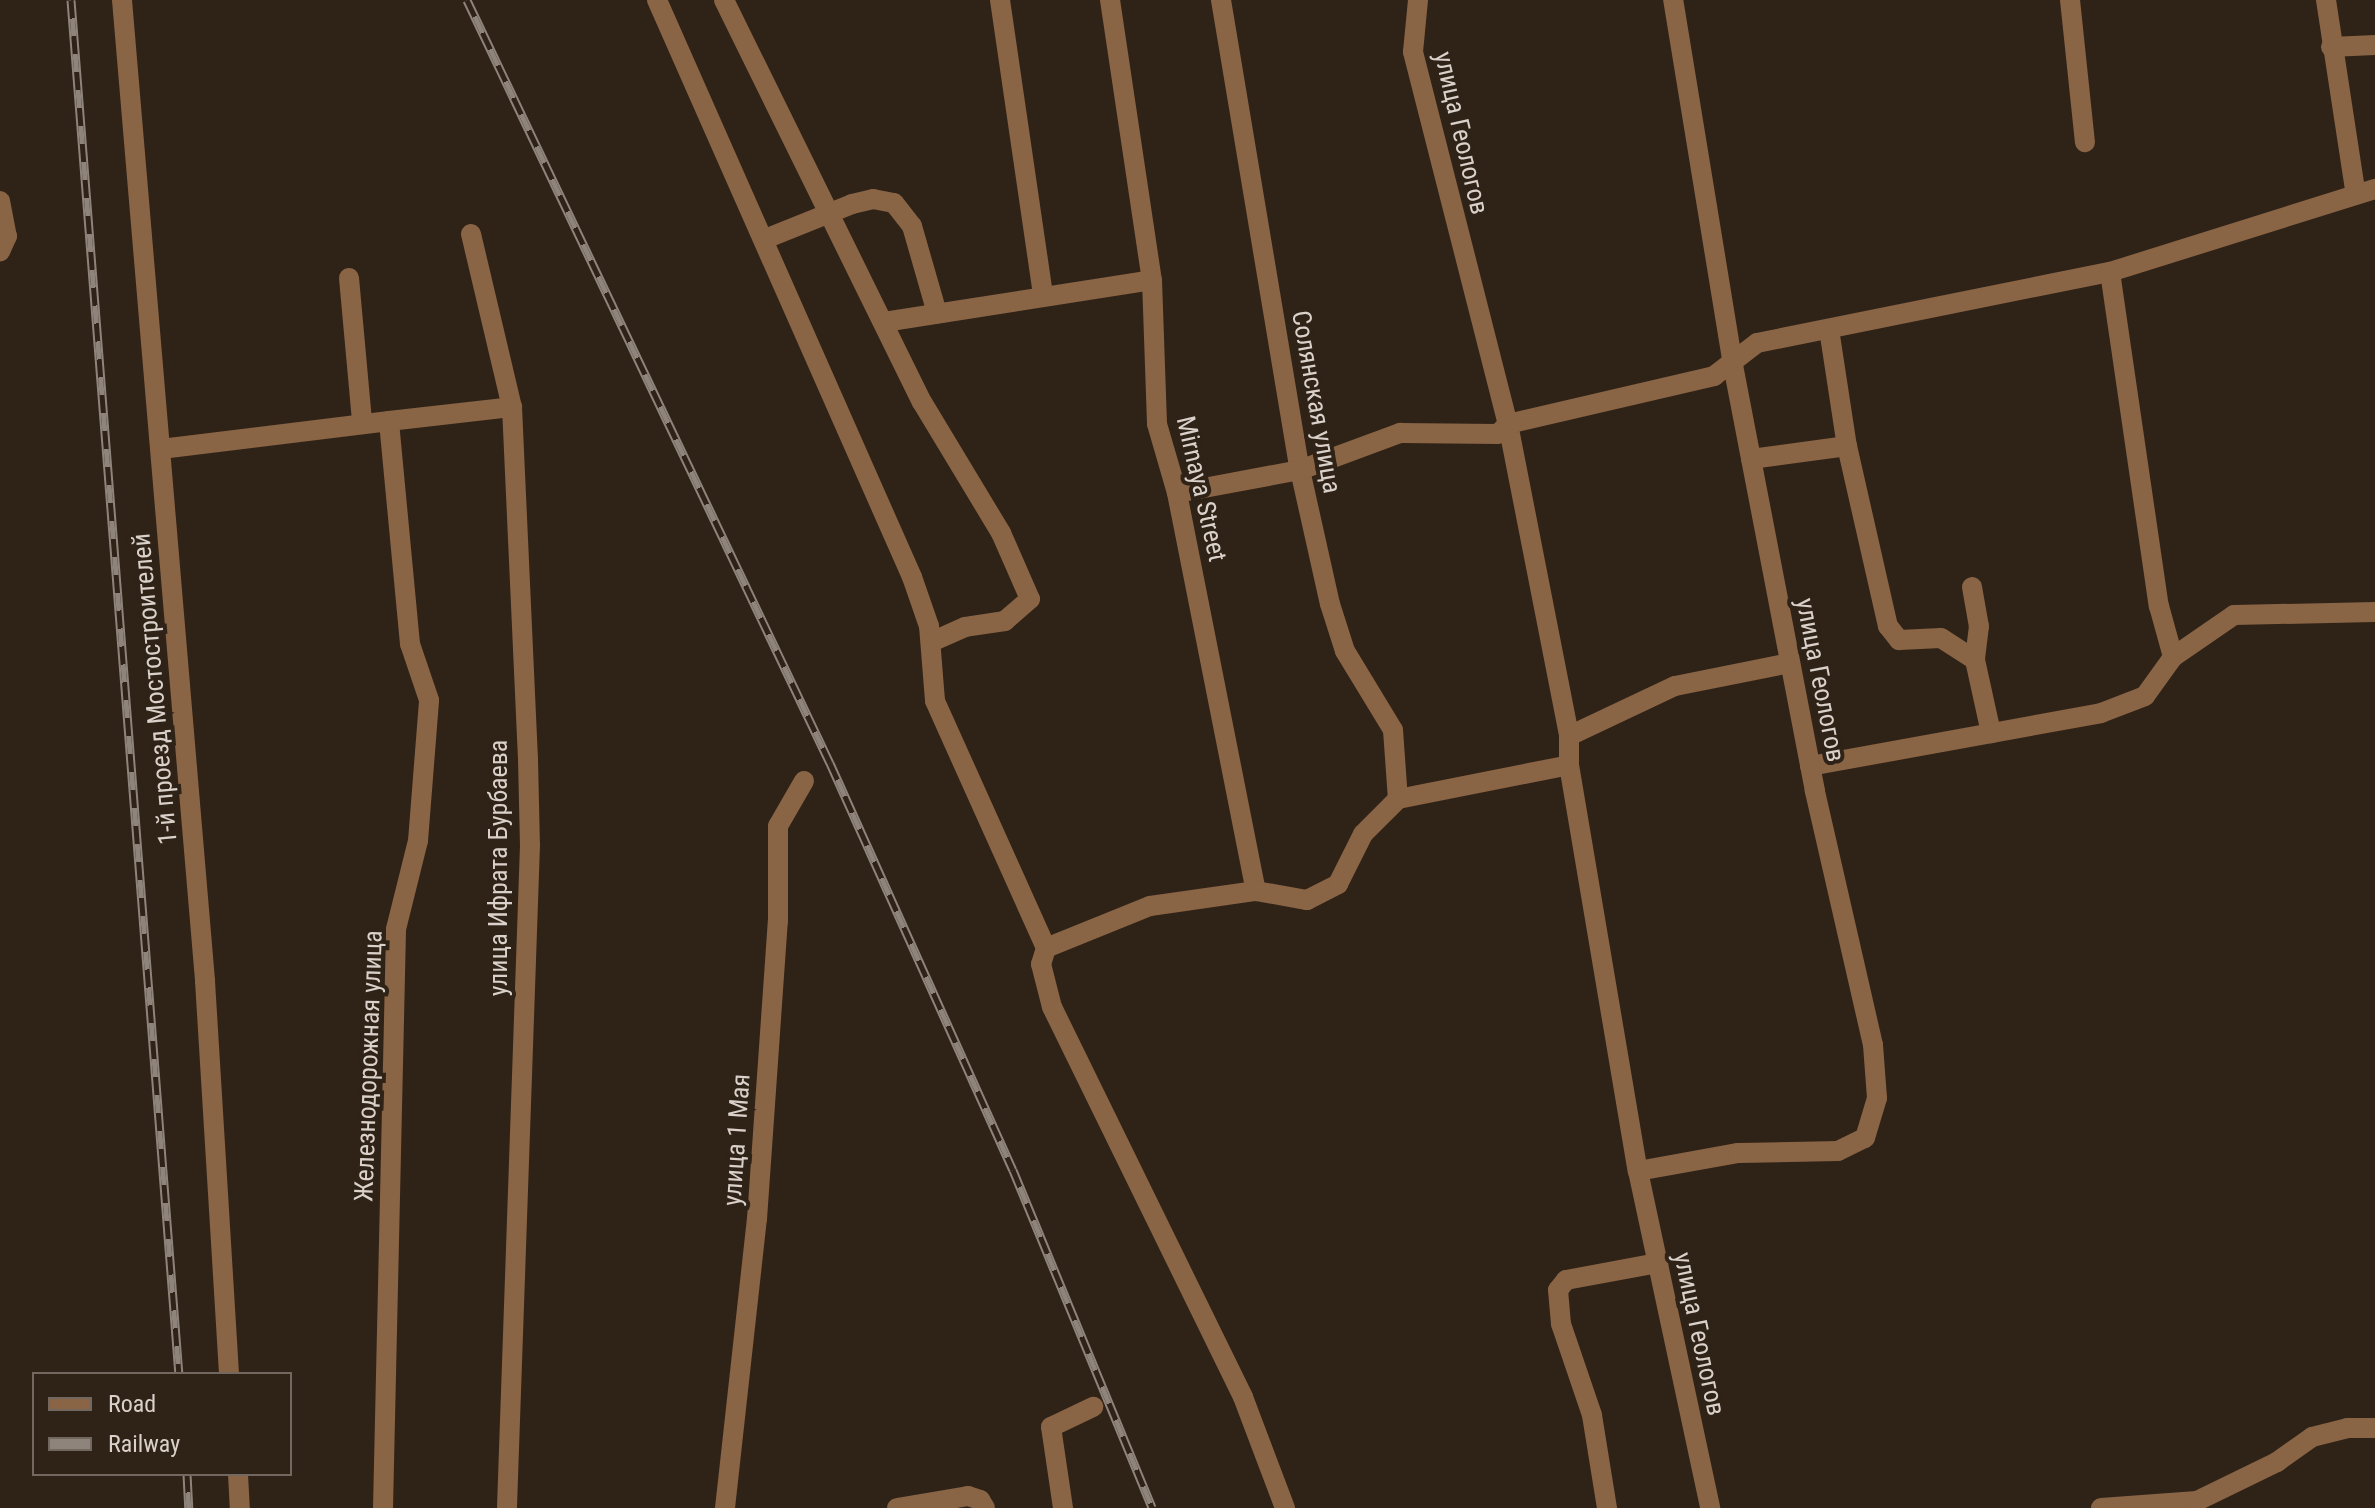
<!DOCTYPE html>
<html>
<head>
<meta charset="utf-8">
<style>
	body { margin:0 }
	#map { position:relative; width:2375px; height:1508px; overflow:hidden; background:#2f2217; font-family:"Roboto Condensed",sans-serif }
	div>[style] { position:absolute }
	.minor>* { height:20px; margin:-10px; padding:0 10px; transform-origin:10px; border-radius:10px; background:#896445 }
	.rail>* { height:9px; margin-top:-4.5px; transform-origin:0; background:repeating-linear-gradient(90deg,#2f2217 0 18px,#8f847b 0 36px); box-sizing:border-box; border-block:2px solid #8f847b }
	span { translate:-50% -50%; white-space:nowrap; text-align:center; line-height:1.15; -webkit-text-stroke:8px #2f2217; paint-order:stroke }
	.street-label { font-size:26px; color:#dad1ca }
	.legend { position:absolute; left:32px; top:1372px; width:260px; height:104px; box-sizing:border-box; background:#2f2217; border:2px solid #73685f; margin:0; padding:10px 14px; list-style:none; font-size:24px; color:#dad1ca }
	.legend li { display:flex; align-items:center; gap:16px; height:40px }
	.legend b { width:40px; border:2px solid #73685f }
</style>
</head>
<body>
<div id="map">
	<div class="minor">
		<i style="left:122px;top:0;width:985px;rotate:85.16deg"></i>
		<i style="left:205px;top:981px;width:394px;rotate:86.5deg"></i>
		<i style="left:657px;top:0;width:631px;rotate:66.16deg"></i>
		<i style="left:912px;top:577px;width:52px;rotate:70.9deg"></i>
		<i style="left:929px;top:626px;width:75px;rotate:85.4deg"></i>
		<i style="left:935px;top:701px;width:271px;rotate:65.8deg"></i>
		<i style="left:1046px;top:948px;width:17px;rotate:107deg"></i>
		<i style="left:1041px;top:964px;width:44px;rotate:75.7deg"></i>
		<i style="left:1052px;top:1007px;width:434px;rotate:63.9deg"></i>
		<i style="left:1243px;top:1397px;width:119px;rotate:69.3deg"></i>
		<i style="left:724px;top:0;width:448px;rotate:63.8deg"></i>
		<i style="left:922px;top:402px;width:153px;rotate:58.9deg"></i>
		<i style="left:1001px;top:533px;width:72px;rotate:66.3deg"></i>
		<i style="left:1030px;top:599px;width:33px;rotate:139deg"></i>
		<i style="left:1005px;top:621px;width:40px;rotate:171.5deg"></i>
		<i style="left:965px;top:627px;width:36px;rotate:156deg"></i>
		<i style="left:1000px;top:0;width:298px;rotate:81.7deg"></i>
		<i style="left:1110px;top:0;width:283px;rotate:81.5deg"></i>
		<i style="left:1152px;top:280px;width:144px;rotate:88deg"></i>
		<i style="left:1157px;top:424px;width:72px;rotate:73.8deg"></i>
		<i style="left:1177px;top:493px;width:406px;rotate:78.8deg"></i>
		<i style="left:1221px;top:0;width:477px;rotate:80.5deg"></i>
		<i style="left:1300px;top:470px;width:137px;rotate:77.4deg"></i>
		<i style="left:1330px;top:604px;width:49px;rotate:72.3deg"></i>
		<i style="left:1345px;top:651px;width:92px;rotate:58.7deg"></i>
		<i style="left:1393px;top:730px;width:69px;rotate:85.9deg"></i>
		<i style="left:1418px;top:0;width:52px;rotate:95.5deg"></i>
		<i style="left:1413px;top:52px;width:384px;rotate:75.7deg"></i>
		<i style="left:1508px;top:424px;width:318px;rotate:78.9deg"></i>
		<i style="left:1569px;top:736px;width:29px;rotate:90deg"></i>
		<i style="left:1569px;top:765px;width:412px;rotate:80.4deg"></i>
		<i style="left:1638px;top:1171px;width:345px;rotate:77.9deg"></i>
		<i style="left:2070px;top:0;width:143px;rotate:84deg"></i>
		<i style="left:2326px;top:0;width:197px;rotate:81.3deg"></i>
		<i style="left:2331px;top:47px;width:44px;rotate:-2.6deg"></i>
		<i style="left:0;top:201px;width:36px;rotate:79deg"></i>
		<i style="left:7px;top:236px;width:17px;rotate:114deg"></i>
		<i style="left:471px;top:234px;width:178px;rotate:76.7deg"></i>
		<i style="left:512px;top:407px;width:352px;rotate:87.4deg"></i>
		<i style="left:528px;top:759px;width:86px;rotate:88.7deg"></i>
		<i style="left:530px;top:845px;width:663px;rotate:91.99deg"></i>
		<i style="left:765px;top:239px;width:94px;rotate:-21.9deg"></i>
		<i style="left:852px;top:204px;width:22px;rotate:-13deg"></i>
		<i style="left:873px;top:199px;width:21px;rotate:11deg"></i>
		<i style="left:894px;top:203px;width:29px;rotate:52deg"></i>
		<i style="left:912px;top:226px;width:91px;rotate:74deg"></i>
		<i style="left:2110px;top:272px;width:338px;rotate:81.7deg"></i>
		<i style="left:2159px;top:606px;width:53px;rotate:74.6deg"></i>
		<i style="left:349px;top:278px;width:143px;rotate:84.8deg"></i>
		<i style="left:884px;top:322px;width:271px;rotate:-8.9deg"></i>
		<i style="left:1829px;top:329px;width:118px;rotate:81.3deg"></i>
		<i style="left:1847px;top:446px;width:185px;rotate:77.2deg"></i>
		<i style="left:1888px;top:626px;width:18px;rotate:52deg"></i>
		<i style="left:1899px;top:640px;width:42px;rotate:-2.7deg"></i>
		<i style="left:1941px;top:638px;width:40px;rotate:32.9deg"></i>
		<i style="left:1975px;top:660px;width:75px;rotate:77.6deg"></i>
		<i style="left:161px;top:449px;width:230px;rotate:-7deg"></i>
		<i style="left:1751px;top:459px;width:97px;rotate:-7.7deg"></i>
		<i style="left:1177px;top:493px;width:125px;rotate:-10.6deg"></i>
		<i style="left:1300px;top:470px;width:107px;rotate:-20.3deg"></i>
		<i style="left:1400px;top:433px;width:98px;rotate:0.6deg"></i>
		<i style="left:1498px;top:434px;width:14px;rotate:-45deg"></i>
		<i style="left:1508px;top:424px;width:212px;rotate:-13.1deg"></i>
		<i style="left:1714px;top:376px;width:54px;rotate:-37.5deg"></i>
		<i style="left:1757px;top:343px;width:360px;rotate:-11.4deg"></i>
		<i style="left:2110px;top:272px;width:278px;rotate:-17.4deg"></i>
		<i style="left:1972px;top:587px;width:40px;rotate:80deg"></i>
		<i style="left:1979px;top:626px;width:34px;rotate:97deg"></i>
		<i style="left:1569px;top:736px;width:117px;rotate:-25.3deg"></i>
		<i style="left:1675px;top:686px;width:117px;rotate:-11.3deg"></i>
		<i style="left:1810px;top:766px;width:296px;rotate:-10.3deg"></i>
		<i style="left:2101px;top:713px;width:47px;rotate:-21.1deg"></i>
		<i style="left:2145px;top:696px;width:48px;rotate:-54.3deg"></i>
		<i style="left:2173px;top:657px;width:74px;rotate:-34.5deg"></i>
		<i style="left:2234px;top:615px;width:141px;rotate:-1.2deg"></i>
		<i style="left:1046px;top:948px;width:112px;rotate:-22deg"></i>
		<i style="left:1150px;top:906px;width:107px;rotate:-8.1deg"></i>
		<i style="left:1256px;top:891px;width:52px;rotate:10deg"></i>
		<i style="left:1307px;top:900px;width:35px;rotate:-27deg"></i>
		<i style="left:1338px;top:884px;width:56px;rotate:-63.4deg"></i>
		<i style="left:1363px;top:834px;width:49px;rotate:-45deg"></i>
		<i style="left:1398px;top:799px;width:174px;rotate:-11.2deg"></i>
		<i style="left:1638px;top:1171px;width:102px;rotate:-10.2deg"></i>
		<i style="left:1738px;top:1153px;width:100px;rotate:-1.1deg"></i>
		<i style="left:1838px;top:1151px;width:30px;rotate:-26deg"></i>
		<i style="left:1865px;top:1138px;width:42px;rotate:-73.3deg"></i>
		<i style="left:1877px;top:1098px;width:53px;rotate:-94.3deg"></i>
		<i style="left:1873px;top:1045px;width:261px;rotate:-102.9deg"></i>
		<i style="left:1815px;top:791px;width:440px;rotate:-100.9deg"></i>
		<i style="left:1732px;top:359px;width:364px;rotate:-99.3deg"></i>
		<i style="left:238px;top:1474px;width:34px;rotate:87deg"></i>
		<i style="left:383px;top:1508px;width:579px;rotate:-88.71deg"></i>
		<i style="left:396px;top:929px;width:91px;rotate:-76deg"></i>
		<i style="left:418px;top:841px;width:141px;rotate:-85.5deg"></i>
		<i style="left:429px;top:700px;width:59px;rotate:-108.7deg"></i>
		<i style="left:410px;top:644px;width:224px;rotate:-95.4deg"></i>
		<i style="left:389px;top:421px;width:124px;rotate:-6.5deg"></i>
		<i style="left:725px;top:1508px;width:291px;rotate:-83.7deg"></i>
		<i style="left:757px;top:1219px;width:299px;rotate:-86deg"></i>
		<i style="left:778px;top:921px;width:95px;rotate:-90deg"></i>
		<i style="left:778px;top:826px;width:52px;rotate:-60deg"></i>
		<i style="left:897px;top:1508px;width:72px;rotate:-9.6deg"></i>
		<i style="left:968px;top:1496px;width:13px;rotate:18deg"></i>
		<i style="left:980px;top:1500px;width:9px;rotate:58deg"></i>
		<i style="left:1063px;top:1508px;width:82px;rotate:-98.4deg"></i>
		<i style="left:1051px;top:1427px;width:47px;rotate:-25.5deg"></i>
		<i style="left:1607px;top:1508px;width:94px;rotate:-99.2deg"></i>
		<i style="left:1592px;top:1415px;width:96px;rotate:-108.8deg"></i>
		<i style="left:1561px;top:1324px;width:34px;rotate:-95deg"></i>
		<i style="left:1558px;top:1290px;width:13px;rotate:-51deg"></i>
		<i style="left:1566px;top:1280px;width:94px;rotate:-10.5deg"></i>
		<i style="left:2101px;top:1508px;width:96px;rotate:-4.2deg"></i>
		<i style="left:2197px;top:1501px;width:89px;rotate:-26deg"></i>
		<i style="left:2277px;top:1462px;width:43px;rotate:-35.5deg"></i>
		<i style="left:2312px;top:1437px;width:36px;rotate:-14deg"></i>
		<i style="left:2347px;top:1428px;width:28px"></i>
	</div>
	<div class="rail">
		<i style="left:71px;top:0;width:1378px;rotate:85.51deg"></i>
		<i style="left:467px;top:0;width:845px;rotate:64.56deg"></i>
		<i style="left:830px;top:763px;width:446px;rotate:65.8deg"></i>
		<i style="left:1013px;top:1170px;width:365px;rotate:67.6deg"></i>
		<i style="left:187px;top:1474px;width:34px;rotate:87deg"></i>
	</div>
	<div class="street-label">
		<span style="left:1461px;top:133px;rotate:77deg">улица Геологов</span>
		<span style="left:1316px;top:402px;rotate:80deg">Солянская улица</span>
		<span style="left:1201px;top:489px;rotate:77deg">Mirnaya Street</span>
		<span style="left:1820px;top:680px;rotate:79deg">улица Геологов</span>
		<span style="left:155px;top:689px;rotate:-95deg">1-й проезд Мостостроителей</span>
		<span style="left:499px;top:868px;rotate:-90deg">улица Ифрата Бурбаева</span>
		<span style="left:369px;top:1066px;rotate:-88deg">Железнодорожная улица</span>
		<span style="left:737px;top:1140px;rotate:-86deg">улица 1 Мая</span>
		<span style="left:1699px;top:1334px;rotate:78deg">улица Геологов</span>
	</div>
	<ul class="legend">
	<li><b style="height:10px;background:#896445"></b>Road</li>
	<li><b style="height:10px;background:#8f847b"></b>Railway</li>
	</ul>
</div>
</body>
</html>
